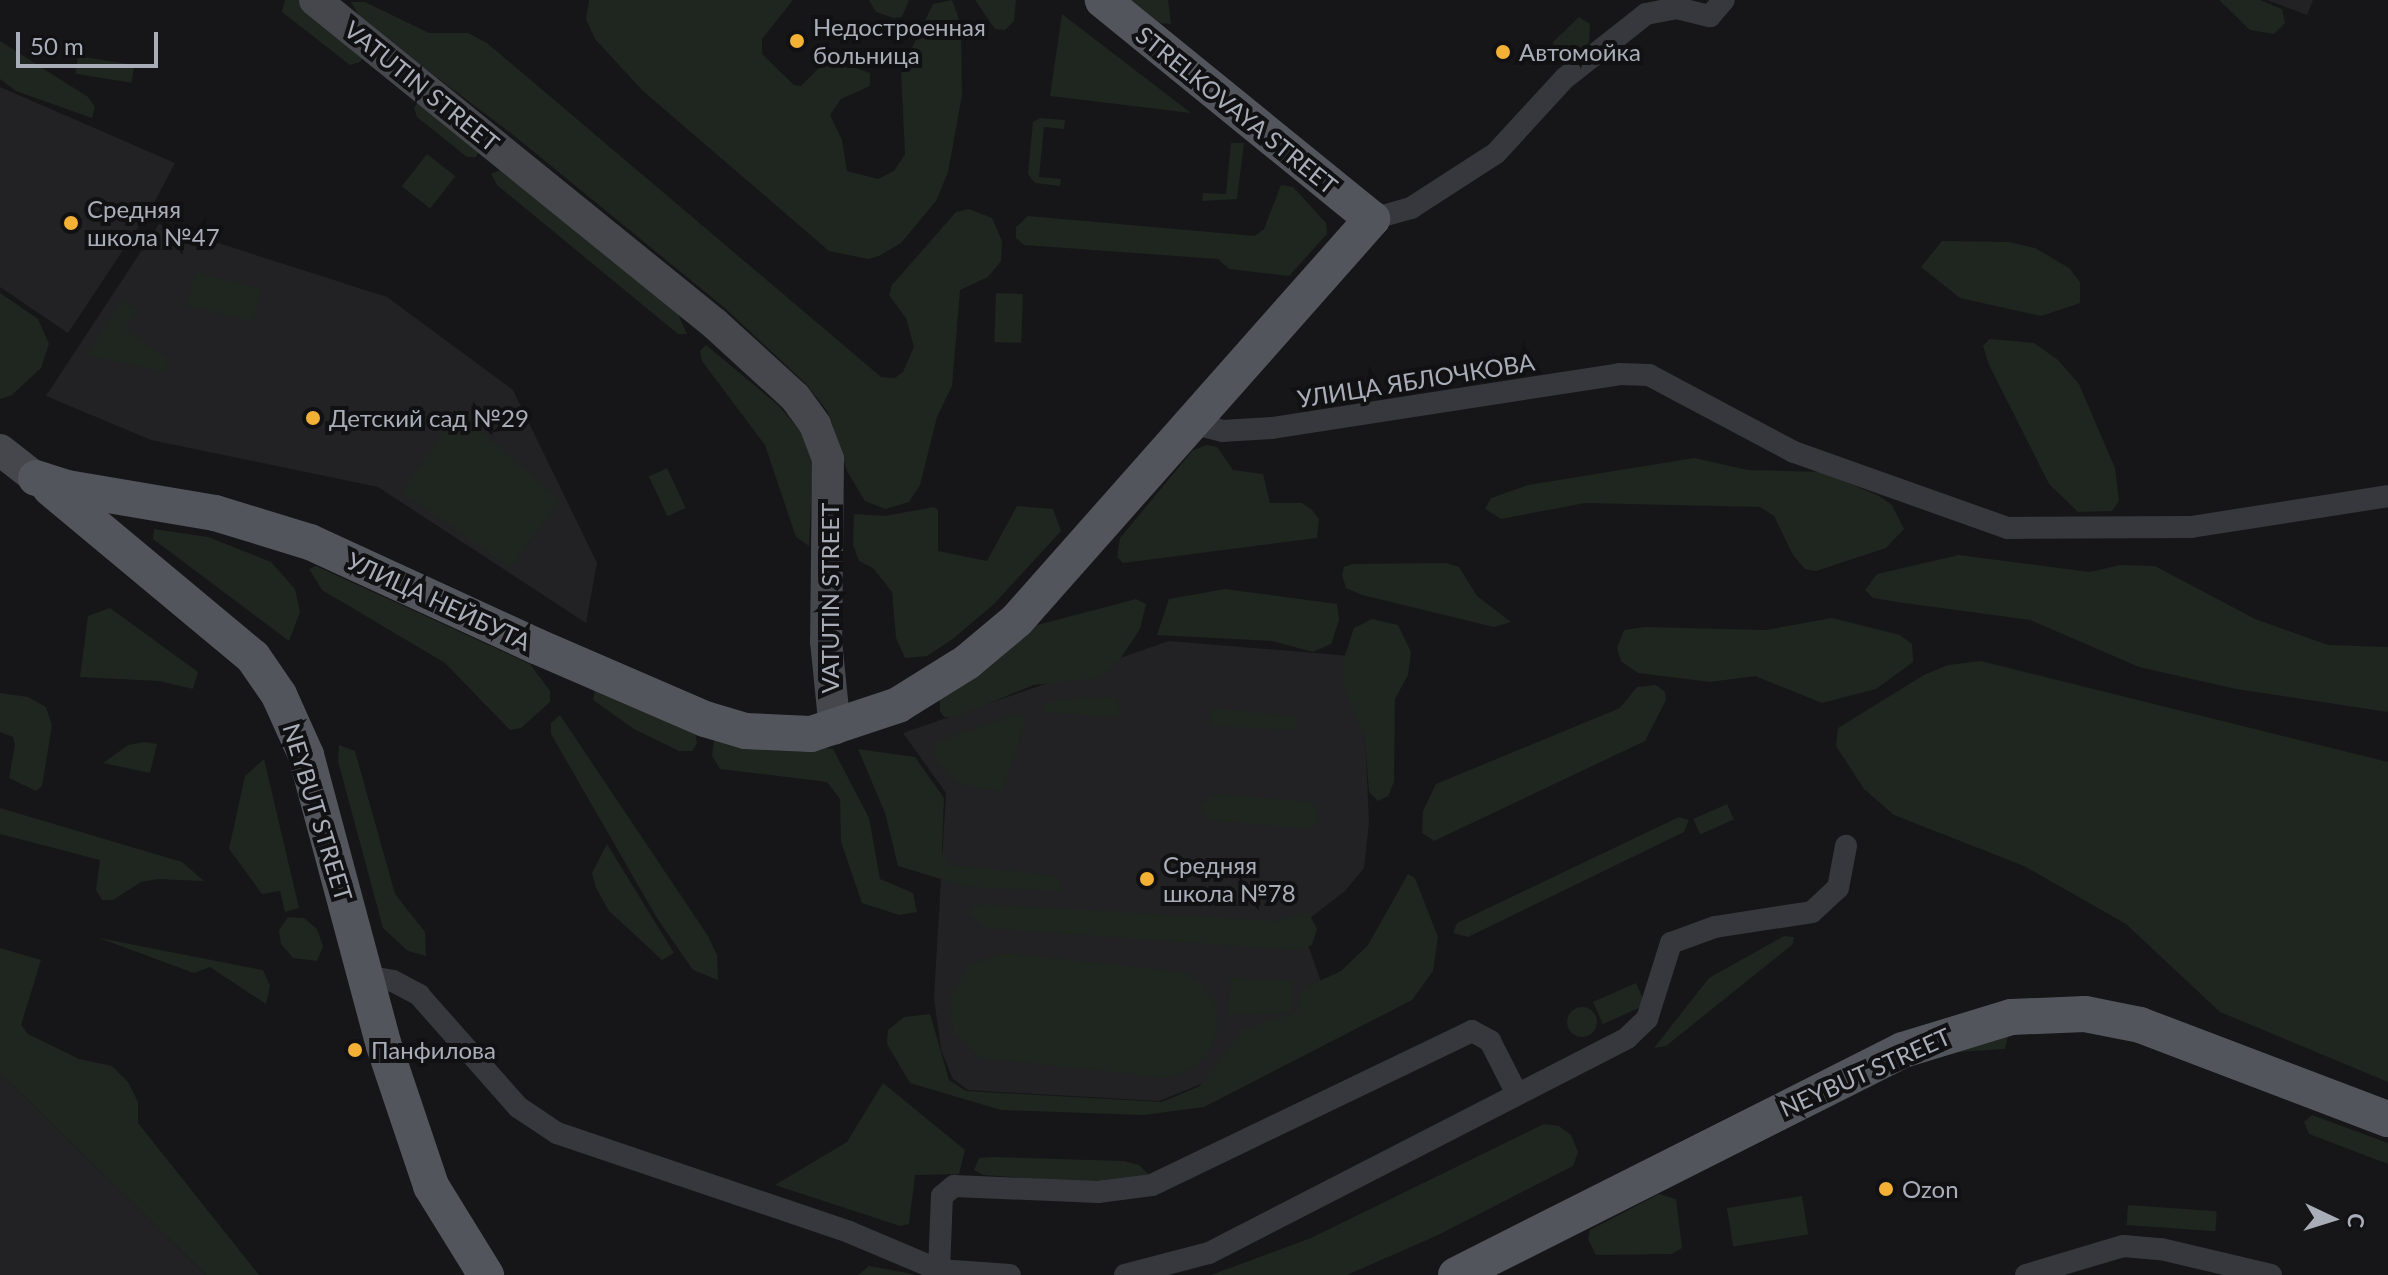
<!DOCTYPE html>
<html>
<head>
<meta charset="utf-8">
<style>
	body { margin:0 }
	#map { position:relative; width:2388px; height:1275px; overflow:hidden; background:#161618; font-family:Lato,sans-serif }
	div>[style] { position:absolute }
	.built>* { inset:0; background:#222225 }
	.green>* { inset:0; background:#1e261f; transform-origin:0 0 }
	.round { border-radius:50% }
	.street>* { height:22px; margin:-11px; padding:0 11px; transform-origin:11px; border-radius:11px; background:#37383d }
	.secondary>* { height:32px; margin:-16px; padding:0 16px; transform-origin:16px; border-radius:16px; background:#45474d }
	.primary>* { height:36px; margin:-18px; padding:0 18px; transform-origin:18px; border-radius:18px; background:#53555c }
	.dots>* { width:22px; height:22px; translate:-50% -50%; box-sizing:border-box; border:4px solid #111113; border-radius:50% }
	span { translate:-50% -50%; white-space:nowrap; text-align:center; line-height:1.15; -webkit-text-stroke:8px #111113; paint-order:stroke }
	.poi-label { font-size:24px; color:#a8adb8 }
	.left { translate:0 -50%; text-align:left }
	.street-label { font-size:24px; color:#a8adb8 }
	.north { position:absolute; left:2292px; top:1179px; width:80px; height:80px; -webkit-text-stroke:6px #111113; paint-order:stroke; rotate:94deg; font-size:22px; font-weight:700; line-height:32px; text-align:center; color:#a8adb8 }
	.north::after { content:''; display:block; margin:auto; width:28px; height:36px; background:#a8adb8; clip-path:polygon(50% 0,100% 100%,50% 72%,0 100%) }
	.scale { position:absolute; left:16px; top:32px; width:142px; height:36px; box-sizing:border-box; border:4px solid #a8adb8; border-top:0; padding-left:10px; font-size:24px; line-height:28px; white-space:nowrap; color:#a8adb8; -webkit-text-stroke:6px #111113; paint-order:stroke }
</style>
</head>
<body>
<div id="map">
	<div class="built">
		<i style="clip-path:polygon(2267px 0,2313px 0,2307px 15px)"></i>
		<i style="clip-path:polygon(0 87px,175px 163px,153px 205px,68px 333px,0 287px)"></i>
		<i style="clip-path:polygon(159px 224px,387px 297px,513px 390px,597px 563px,586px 623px,378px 487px,151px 440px,46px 396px)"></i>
		<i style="clip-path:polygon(1169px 641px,1362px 657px,1369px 823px,1364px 868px,1345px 891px,1301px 925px,1332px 1013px,1221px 1076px,1159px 1101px,968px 1090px,953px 1079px,941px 1050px,934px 998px,946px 793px,903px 733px)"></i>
		<i style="clip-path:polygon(0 1073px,206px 1275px,0 1275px)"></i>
	</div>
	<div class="green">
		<i style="clip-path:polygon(285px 0,301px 0,363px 56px,360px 62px,350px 65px,282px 12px)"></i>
		<i style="clip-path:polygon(589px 0,793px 0,762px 39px,762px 54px,794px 85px,801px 86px,822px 65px,839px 62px,870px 73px,870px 86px,841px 99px,830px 115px,842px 140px,847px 171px,878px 179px,894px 171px,905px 154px,901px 71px,933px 4px,952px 0,961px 25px,962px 95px,948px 172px,936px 201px,901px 243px,879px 256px,868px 259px,829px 251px,643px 91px,595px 39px,586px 19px)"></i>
		<i style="clip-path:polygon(869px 0,909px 0,902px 17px,894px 18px,876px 12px)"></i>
		<i style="clip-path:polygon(975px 0,1016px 0,1014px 21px,1005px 30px,995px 29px)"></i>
		<i style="clip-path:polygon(1130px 0,1168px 0,1171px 24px,1159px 23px)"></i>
		<i style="clip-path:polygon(2219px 0,2260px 0,2282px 9px,2285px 23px,2274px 34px,2250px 30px)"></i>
		<i style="clip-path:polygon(351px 2px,365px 2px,429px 33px,468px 33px,487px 43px,881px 377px,895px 378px,903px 372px,914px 347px,906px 318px,889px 295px,892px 285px,956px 212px,969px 209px,992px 218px,1002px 241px,1001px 261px,988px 277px,960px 290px,952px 386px,937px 417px,920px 485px,909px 502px,885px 509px,865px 501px,847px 471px,828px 412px,807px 385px,726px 309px,512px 134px,362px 21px)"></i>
		<i style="clip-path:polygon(1062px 14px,1191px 113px,1050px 96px)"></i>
		<i style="clip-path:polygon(1579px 17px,1590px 24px,1589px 43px,1569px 55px,1555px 54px,1553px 42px)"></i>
		<i style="clip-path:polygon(0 41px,88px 97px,95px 107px,92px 118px,16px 91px,0 79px)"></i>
		<i style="left:78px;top:56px;width:57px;height:18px;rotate:9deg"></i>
		<i style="clip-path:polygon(419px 100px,481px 148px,476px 157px,467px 157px,417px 117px,414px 108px)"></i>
		<i style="clip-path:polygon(1040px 118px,1065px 120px,1064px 129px,1044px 127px,1039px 177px,1061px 179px,1060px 186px,1035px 183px,1028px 174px,1033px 122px)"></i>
		<i style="clip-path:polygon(1231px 143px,1244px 143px,1237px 199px,1202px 201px,1203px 193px,1226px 194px)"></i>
		<i style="left:427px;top:154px;width:36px;height:41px;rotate:38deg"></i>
		<i style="clip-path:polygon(502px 169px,678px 314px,687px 334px,678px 334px,497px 185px,491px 174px)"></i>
		<i style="clip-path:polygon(1281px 185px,1293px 187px,1326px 223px,1327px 234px,1289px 276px,1229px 269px,1218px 259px,1024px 245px,1016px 238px,1016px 227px,1028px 216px,1255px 236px,1264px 229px)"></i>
		<i style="clip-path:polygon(1942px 241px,2009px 242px,2035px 248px,2069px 268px,2080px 282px,2080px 303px,2041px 316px,1960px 298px,1921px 267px)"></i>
		<i style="left:195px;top:272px;width:68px;height:34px;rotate:14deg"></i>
		<i style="clip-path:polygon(0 293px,38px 319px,49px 344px,41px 368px,12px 395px,0 399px)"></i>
		<i style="left:996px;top:293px;width:27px;height:49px;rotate:2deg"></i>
		<i style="clip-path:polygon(122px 300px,137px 310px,125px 329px,168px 359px,163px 372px,86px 355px)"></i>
		<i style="clip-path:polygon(1990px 339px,2034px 343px,2058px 360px,2079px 384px,2115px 468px,2119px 501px,2112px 511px,2078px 512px,2049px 484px,1989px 365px,1983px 346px)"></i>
		<i style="clip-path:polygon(706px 345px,778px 405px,800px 431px,813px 463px,809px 546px,796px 537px,765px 445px,702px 361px,700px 351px)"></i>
		<i style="clip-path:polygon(458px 410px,560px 501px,510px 568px,402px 492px)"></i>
		<i style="clip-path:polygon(1207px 445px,1217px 447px,1233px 470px,1263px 474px,1270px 503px,1302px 503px,1312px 510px,1319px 519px,1317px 538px,1123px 563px,1117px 557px,1120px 538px,1193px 450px)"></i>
		<i style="clip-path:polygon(1694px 458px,1748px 470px,1822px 472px,1879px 496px,1892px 505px,1904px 529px,1886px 548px,1816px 571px,1805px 569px,1793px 555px,1774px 516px,1760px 507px,1585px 503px,1501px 519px,1485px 509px,1491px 498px,1528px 485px)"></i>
		<i style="left:667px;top:468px;width:44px;height:20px;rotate:65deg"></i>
		<i style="clip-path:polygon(1017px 506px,1053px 509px,1061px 531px,994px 604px,954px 638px,927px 656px,905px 658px,896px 638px,892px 592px,873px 568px,859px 561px,853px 545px,854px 514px,885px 516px,934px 507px,938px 510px,938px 551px,987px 561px)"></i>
		<i style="clip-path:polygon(154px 529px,208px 537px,271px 562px,295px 589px,300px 612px,289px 641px,153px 539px)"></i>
		<i style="clip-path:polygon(1959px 555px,2090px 572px,2120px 565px,2155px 566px,2255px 619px,2328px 645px,2388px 647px,2388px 712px,2236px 689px,2139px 667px,2030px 620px,1897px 602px,1873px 598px,1865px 590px,1877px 574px)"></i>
		<i style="clip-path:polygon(1446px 563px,1459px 567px,1477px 596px,1511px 622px,1494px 627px,1362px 595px,1346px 588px,1342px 575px,1344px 567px,1353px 564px)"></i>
		<i style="clip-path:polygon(316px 566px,530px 664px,550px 691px,550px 702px,521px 728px,510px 730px,445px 663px,322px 590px,309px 569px)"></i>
		<i style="clip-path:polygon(1225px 589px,1337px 604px,1339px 620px,1331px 644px,1313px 652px,1272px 641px,1157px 635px,1169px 599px)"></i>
		<i style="clip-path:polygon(1136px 599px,1146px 604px,1140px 629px,1119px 661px,1099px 678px,1033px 685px,957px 717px,944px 717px,940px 711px,940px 698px,1030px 627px)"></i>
		<i style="clip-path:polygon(110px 608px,198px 672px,193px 689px,159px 681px,80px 677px,88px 616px)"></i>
		<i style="clip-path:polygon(1832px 618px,1900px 635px,1912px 644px,1913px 662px,1876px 689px,1822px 703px,1755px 676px,1710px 682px,1638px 673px,1621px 661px,1617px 648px,1624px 630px,1645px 627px,1766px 630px)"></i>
		<i style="clip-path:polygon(1372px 619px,1398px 625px,1411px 652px,1408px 675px,1395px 699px,1394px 782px,1388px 796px,1378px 801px,1369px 792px,1365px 738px,1345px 692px,1342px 665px,1354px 628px)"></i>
		<i style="clip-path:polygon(1981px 661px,2388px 762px,2388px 1082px,2220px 1012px,2126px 924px,2024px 866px,1894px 815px,1864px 789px,1836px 746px,1838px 728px,1924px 675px,1948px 665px)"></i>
		<i style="clip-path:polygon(1656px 685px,1665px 692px,1666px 700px,1645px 741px,1434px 841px,1422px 833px,1423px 811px,1436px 784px,1620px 708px,1637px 687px)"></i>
		<i style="clip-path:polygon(595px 689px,695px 729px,697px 744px,692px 751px,679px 751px,634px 729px,593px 700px)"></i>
		<i style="clip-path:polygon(0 693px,28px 697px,46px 707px,52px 725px,42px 786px,36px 791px,9px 778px,15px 745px,13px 737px,0 732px)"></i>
		<i style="clip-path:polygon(1076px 697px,1118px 698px,1119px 717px,1043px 712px,1045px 703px)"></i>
		<i style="clip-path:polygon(1211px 708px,1296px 716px,1296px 730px,1210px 726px)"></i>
		<i style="clip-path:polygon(1019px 713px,1026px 719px,1002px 792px,958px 784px,932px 755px,939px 741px)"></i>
		<i style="clip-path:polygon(560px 715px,708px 936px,717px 955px,718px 980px,693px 970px,657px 918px,551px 734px,551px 723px)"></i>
		<i style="clip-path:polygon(715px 733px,833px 749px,869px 818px,880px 879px,913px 893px,917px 912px,899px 915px,862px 903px,841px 842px,840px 799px,827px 782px,720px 769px,712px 756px)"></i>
		<i style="clip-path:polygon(144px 742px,157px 744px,150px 773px,103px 763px,128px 745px)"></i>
		<i style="clip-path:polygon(339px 745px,355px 751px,395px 894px,425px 932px,426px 956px,408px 951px,383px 928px,338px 761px)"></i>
		<i style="clip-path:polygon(858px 749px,915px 757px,944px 798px,942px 853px,951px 865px,1050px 875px,1061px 882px,1061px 891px,967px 887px,898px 866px,885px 813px)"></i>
		<i style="clip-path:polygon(264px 759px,299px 908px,285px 912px,280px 891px,262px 894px,229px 849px,245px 776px)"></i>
		<i style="clip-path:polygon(1215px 794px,1313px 802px,1320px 820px,1309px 829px,1206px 820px,1200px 806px)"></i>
		<i style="left:1727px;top:804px;width:17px;height:37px;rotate:66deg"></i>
		<i style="clip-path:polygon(0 808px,182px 862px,204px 881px,158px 879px,141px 882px,113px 900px,102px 900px,96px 890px,100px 860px,0 834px)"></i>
		<i style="clip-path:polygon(1679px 817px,1689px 820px,1684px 832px,1468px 937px,1453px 933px,1457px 923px)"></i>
		<i style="clip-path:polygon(607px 844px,674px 953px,662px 960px,609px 911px,596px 888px,592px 873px)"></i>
		<i style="clip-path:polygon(1408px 874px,1415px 878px,1438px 937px,1433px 971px,1412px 1000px,1204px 1107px,1144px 1115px,1001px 1110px,910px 1083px,887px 1044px,888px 1030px,904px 1017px,930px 1014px,949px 1080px,966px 1091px,1162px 1102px,1200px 1086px,1242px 1030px,1298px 1012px,1299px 995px,1306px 987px,1341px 971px,1368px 945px)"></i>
		<i style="clip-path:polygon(982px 904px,1277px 921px,1308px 912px,1317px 929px,1312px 945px,1297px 950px,985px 928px,970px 914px,972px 907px)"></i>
		<i style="clip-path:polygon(288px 917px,304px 918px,317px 929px,323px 946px,317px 961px,293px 958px,281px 944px,279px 930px)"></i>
		<i style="clip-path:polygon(1784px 936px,1794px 937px,1793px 944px,1666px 1046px,1654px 1048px,1709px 978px)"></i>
		<i style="clip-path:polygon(99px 938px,263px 970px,270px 986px,266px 1004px,210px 967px,194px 973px)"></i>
		<i style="clip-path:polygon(0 948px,41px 960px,21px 1025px,28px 1034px,79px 1059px,112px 1066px,128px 1082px,138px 1102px,138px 1123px,259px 1275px,206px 1275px,0 1073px)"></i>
		<i style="clip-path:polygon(1004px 953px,1183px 972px,1203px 985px,1214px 1002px,1218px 1025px,1213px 1045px,1196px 1067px,1167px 1078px,980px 1058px,954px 1033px,949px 998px,970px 964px)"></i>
		<i style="clip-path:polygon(1231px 978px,1293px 981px,1291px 1013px,1228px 1015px)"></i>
		<i style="left:1636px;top:983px;width:24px;height:47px;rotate:66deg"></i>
		<i class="round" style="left:1567px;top:1007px;width:30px;height:30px"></i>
		<i style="clip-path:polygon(2009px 1032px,2005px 1049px,1958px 1052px)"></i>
		<i style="clip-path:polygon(883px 1083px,965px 1150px,959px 1174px,915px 1175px,909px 1224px,900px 1226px,775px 1185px,847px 1142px)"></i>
		<i style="clip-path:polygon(2312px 1115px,2388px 1143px,2388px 1164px,2309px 1134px,2304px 1122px)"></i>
		<i style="clip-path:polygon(1544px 1124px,1559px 1126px,1571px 1135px,1578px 1152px,1573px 1166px,1438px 1235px,1347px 1275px,1211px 1275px,1311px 1238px)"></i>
		<i style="clip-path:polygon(993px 1157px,1124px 1161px,1139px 1165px,1152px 1178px,1095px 1183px,983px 1175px,974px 1170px,979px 1158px)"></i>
		<i style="clip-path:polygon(1659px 1194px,1676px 1199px,1682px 1248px,1672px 1254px,1596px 1255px,1588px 1239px,1590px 1230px)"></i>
		<i style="left:1802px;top:1196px;width:39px;height:76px;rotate:81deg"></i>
		<i style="left:2128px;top:1205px;width:89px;height:20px;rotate:4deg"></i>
		<i style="clip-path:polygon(869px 1266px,902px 1272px,916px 1275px,858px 1275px)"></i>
	</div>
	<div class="street">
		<i style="left:1372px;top:219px;width:41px;rotate:-15.8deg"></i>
		<i style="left:1411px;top:208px;width:101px;rotate:-32.9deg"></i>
		<i style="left:1496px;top:153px;width:102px;rotate:-47.4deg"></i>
		<i style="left:1565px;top:78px;width:103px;rotate:-38.3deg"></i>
		<i style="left:1646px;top:14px;width:32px;rotate:-11deg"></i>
		<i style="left:1677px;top:8px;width:34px;rotate:14deg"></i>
		<i style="left:1710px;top:16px;width:21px;rotate:-49deg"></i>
		<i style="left:1191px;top:423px;width:32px;rotate:14deg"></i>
		<i style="left:1222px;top:431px;width:50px;rotate:-3.4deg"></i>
		<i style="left:1272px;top:428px;width:351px;rotate:-8.8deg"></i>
		<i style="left:1619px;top:374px;width:30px;rotate:2deg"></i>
		<i style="left:1649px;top:375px;width:164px;rotate:28deg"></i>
		<i style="left:1794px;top:452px;width:227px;rotate:19.6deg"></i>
		<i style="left:2008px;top:528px;width:183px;rotate:-0.3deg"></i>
		<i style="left:2191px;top:527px;width:199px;rotate:-8.9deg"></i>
		<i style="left:365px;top:976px;width:28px;rotate:10deg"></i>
		<i style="left:393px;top:981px;width:30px;rotate:28deg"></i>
		<i style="left:419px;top:995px;width:149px;rotate:48.5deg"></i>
		<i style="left:518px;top:1107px;width:47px;rotate:33.7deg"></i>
		<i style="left:557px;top:1133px;width:308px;rotate:18.7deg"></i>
		<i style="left:849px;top:1232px;width:98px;rotate:22.9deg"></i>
		<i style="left:939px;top:1270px;width:71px;rotate:4deg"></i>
		<i style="left:939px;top:1270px;width:74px;rotate:-87.7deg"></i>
		<i style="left:942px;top:1196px;width:16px;rotate:-40deg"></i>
		<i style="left:954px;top:1186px;width:144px;rotate:2.4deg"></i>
		<i style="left:1098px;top:1192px;width:54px;rotate:-7.4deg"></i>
		<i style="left:1152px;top:1185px;width:355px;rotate:-25.7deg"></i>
		<i style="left:1472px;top:1031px;width:21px;rotate:29deg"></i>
		<i style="left:1490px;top:1041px;width:57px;rotate:63deg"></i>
		<i style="left:1125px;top:1275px;width:87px;rotate:-14.7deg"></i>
		<i style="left:1209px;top:1253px;width:470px;rotate:-27.2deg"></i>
		<i style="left:1627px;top:1038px;width:28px;rotate:-44deg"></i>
		<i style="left:1647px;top:1019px;width:80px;rotate:-72.5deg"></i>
		<i style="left:1671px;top:943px;width:47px;rotate:-20deg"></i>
		<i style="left:1715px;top:927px;width:98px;rotate:-8.8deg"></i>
		<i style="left:1812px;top:912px;width:35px;rotate:-43deg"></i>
		<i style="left:1838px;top:888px;width:43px;rotate:-79.2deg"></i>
		<i style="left:2026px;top:1275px;width:101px;rotate:-16.6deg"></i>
		<i style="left:2123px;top:1246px;width:38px;rotate:5deg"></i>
		<i style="left:2161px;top:1249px;width:113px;rotate:13.3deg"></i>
	</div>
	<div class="secondary">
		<i style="left:315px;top:0;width:515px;rotate:39.01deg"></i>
		<i style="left:715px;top:324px;width:108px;rotate:42.4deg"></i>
		<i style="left:795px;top:397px;width:34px;rotate:54deg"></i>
		<i style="left:815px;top:425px;width:36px;rotate:69deg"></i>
		<i style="left:828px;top:459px;width:182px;rotate:90.6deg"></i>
		<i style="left:826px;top:641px;width:88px;rotate:84.2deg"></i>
		<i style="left:0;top:450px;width:46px;rotate:37.9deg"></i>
	</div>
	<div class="primary">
		<i style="left:36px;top:478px;width:33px;rotate:18deg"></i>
		<i style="left:67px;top:488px;width:150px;rotate:9.6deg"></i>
		<i style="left:215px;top:513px;width:99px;rotate:17deg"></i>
		<i style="left:310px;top:542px;width:249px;rotate:24.7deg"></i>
		<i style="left:536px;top:646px;width:184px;rotate:23.4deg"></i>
		<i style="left:705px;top:719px;width:42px;rotate:16.7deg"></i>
		<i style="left:745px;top:731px;width:66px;rotate:2.6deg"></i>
		<i style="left:811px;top:734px;width:92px;rotate:-18.4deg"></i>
		<i style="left:898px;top:705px;width:81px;rotate:-31.9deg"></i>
		<i style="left:967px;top:662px;width:65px;rotate:-40deg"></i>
		<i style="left:1017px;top:620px;width:536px;rotate:-48.48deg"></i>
		<i style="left:1372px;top:219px;width:347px;rotate:-140.9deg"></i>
		<i style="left:50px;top:488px;width:264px;rotate:39.8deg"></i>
		<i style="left:253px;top:657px;width:46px;rotate:55.6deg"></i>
		<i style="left:279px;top:695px;width:66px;rotate:65.8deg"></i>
		<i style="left:306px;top:755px;width:298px;rotate:75deg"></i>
		<i style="left:383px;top:1043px;width:151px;rotate:71.4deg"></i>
		<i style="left:431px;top:1186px;width:105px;rotate:58.3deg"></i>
		<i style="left:1456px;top:1275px;width:500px;rotate:-26.72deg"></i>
		<i style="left:1903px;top:1050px;width:113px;rotate:-17deg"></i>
		<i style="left:2011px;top:1017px;width:74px;rotate:-2.3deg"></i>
		<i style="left:2085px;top:1014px;width:56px;rotate:11.3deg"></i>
		<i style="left:2140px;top:1025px;width:265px;rotate:20.8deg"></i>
	</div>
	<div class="dots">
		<i style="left:797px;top:41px;background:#f2b134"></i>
		<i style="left:1503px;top:52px;background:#f2b134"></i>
		<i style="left:71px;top:223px;background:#f2b134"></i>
		<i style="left:313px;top:418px;background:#f2b134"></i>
		<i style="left:1147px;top:879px;background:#f2b134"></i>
		<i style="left:355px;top:1050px;background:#f2b134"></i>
		<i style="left:1886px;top:1189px;background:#f2b134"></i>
	</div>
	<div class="poi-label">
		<span class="left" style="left:813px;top:41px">Недостроенная<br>больница</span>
		<span class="left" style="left:1519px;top:52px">Автомойка</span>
		<span class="left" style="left:87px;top:223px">Средняя<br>школа №47</span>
		<span class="left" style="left:329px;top:418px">Детский сад №29</span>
		<span class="left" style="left:1163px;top:879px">Средняя<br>школа №78</span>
		<span class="left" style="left:371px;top:1050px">Панфилова</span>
		<span class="left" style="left:1902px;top:1189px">Ozon</span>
	</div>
	<div class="street-label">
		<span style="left:422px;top:86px;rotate:39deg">VATUTIN STREET</span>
		<span style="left:1237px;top:110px;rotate:39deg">STRELKOVAYA STREET</span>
		<span style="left:1416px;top:380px;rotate:-9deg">УЛИЦА ЯБЛОЧКОВА</span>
		<span style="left:830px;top:598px;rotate:-90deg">VATUTIN STREET</span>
		<span style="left:439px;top:601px;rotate:25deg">УЛИЦА НЕЙБУТА</span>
		<span style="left:318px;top:812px;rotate:73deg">NEYBUT STREET</span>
		<span style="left:1865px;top:1072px;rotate:-24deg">NEYBUT STREET</span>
	</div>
	<div class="north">С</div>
	<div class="scale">50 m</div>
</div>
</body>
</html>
